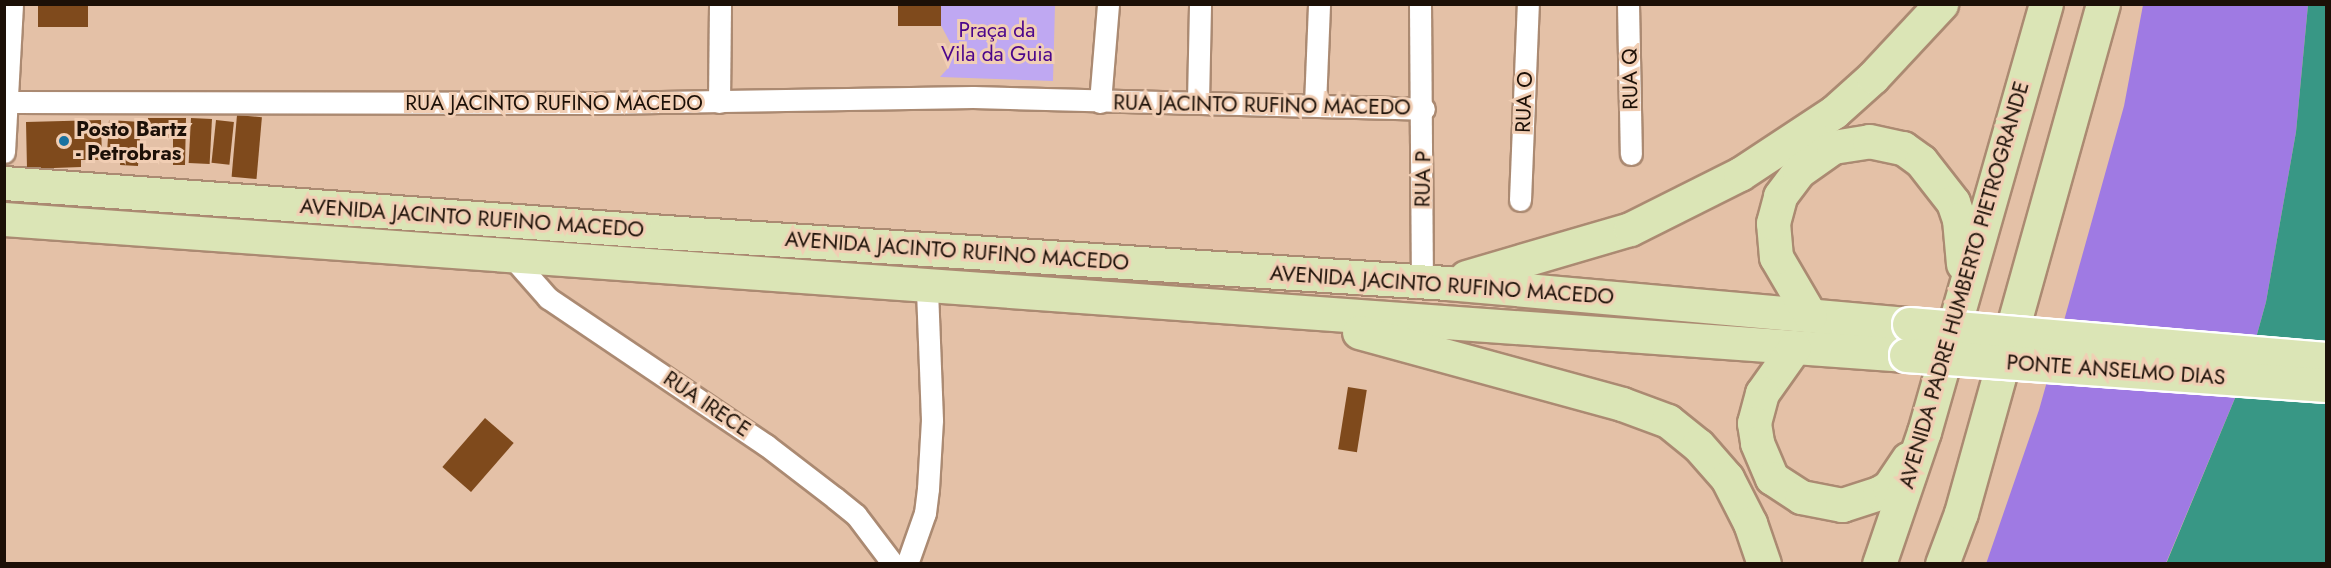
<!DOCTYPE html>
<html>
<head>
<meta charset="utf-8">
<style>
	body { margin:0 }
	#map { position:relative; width:2331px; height:568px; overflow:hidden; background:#e4c1a7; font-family:Jost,sans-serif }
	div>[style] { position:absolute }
	.green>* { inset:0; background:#bfa8f2 }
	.forest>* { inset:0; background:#9f7ae3 }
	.water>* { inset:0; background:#389785 }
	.building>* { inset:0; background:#7f4a1c; transform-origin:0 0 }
	.roads { filter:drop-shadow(2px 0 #ab8a72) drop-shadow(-2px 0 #ab8a72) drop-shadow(0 2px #ab8a72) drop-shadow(0 -2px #ab8a72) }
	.minor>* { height:21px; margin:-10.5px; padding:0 10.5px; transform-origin:10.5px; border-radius:10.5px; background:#fff }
	.primary>* { height:33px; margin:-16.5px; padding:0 16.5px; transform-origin:16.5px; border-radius:16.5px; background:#dbe5b6 }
	.bridges { filter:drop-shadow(2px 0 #fff) drop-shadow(-2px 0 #fff) drop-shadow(0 2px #fff) drop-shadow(0 -2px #fff) }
	.primary-bridge>* { height:33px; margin:-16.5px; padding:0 16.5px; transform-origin:16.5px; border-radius:16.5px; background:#dbe5b6 }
	.dots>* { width:16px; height:16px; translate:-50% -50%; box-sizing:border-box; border:3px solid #f1ceb4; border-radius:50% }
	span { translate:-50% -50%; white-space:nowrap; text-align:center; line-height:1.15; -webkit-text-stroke:6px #f1ceb4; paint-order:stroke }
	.park-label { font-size:21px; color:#4b058b }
	.street-label { font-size:21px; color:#1c1007 }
	.poi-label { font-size:21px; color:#1c1007; font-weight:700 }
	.left { translate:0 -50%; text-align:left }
	.frame { position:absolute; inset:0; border:6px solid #1c1007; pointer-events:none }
</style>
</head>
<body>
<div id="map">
	<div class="green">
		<i style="clip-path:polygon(937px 5px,1055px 5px,1053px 81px,940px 77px,949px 67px,952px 46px,937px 18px)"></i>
	</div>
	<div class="forest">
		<i style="clip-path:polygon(2143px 5px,2308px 5px,2296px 132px,2266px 302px,2248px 367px,2166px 563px,1986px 564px,2039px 410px,2124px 106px)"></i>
	</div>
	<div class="water">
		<i style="clip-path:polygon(2308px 5px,2326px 5px,2326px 563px,2166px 564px,2248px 367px,2266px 302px,2296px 132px)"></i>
	</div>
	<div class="building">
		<i style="left:38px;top:4px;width:50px;height:23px"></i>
		<i style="left:898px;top:4px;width:43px;height:22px"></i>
		<i style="left:237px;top:115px;width:25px;height:62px;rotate:5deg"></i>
		<i style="clip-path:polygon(148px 118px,186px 118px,185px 165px,173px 165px,173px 138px,148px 137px)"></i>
		<i style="left:191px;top:118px;width:21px;height:45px;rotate:3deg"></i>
		<i style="clip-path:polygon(101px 120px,102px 160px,81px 160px,81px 167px,27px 169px,26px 122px)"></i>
		<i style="clip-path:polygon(109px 120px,141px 122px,138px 166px,120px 165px,121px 155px,107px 154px)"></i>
		<i style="left:216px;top:120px;width:18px;height:43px;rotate:6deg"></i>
		<i style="left:1348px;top:387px;width:19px;height:63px;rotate:9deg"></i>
		<i style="left:485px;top:418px;width:38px;height:65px;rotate:41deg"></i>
	</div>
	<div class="roads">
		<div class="minor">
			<i style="left:1420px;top:4px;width:277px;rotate:89.6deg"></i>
			<i style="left:1628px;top:4px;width:150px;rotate:88.9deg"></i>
			<i style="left:8px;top:102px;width:590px;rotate:0.1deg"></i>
			<i style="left:598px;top:103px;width:375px;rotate:-0.9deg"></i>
			<i style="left:973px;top:97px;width:451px;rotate:1.5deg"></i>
			<i style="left:719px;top:102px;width:98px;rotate:-89.4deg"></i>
			<i style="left:1100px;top:102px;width:98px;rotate:-85.3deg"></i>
			<i style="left:1198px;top:102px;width:98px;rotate:-88.8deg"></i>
			<i style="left:1315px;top:105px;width:101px;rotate:-87.7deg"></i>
			<i style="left:4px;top:152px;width:148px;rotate:-86.9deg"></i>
			<i style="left:1520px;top:200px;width:196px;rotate:-87.7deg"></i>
			<i style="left:511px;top:256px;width:56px;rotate:48.6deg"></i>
			<i style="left:548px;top:298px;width:263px;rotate:34deg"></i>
			<i style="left:766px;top:445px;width:87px;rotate:37.5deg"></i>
			<i style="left:835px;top:498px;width:27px;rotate:39deg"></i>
			<i style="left:856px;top:515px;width:61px;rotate:52.9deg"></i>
			<i style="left:907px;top:564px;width:54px;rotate:-70.6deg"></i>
			<i style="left:925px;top:513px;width:24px;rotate:-83deg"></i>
			<i style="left:928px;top:489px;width:69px;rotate:-86.7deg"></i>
			<i style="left:932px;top:420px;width:133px;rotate:-92.2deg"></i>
		</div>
		<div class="primary">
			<i style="left:4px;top:183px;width:663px;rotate:4.24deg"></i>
			<i style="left:665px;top:232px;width:784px;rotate:3.73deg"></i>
			<i style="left:1447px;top:283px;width:464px;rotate:5.1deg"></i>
			<i style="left:4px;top:219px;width:1907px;rotate:4.09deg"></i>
			<i style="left:1466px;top:277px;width:171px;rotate:-16.3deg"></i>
			<i style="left:1630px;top:229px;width:123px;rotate:-26.6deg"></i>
			<i style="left:1740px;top:174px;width:113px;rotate:-33.4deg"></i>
			<i style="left:1834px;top:112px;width:52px;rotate:-41.9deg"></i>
			<i style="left:1873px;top:77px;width:100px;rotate:-47deg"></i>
			<i style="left:1810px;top:315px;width:67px;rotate:-120.4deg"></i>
			<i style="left:1776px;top:257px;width:34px;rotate:-95deg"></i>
			<i style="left:1773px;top:223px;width:28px;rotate:-75deg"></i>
			<i style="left:1780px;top:196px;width:31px;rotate:-53deg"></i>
			<i style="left:1799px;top:171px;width:42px;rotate:-35.2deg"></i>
			<i style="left:1833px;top:147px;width:36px;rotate:-9deg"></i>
			<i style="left:1869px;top:141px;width:35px;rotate:12deg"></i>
			<i style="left:1903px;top:148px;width:22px;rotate:36deg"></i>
			<i style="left:1921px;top:161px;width:52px;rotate:52deg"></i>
			<i style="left:1953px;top:202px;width:18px;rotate:71deg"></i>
			<i style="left:1959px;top:219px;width:45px;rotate:84.9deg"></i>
			<i style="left:1359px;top:332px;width:273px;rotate:15.3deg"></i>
			<i style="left:1622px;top:404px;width:49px;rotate:20.3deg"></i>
			<i style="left:1668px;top:421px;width:38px;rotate:39deg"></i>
			<i style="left:1698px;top:445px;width:44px;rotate:48.7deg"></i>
			<i style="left:1727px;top:478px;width:51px;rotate:62.9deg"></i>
			<i style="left:1750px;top:523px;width:43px;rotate:71.1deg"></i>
			<i style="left:1794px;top:348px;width:55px;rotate:125.4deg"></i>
			<i style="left:1762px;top:393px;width:31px;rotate:105deg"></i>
			<i style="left:1754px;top:423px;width:20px;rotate:81deg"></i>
			<i style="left:1757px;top:443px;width:38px;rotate:67deg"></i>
			<i style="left:1772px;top:478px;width:35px;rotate:33deg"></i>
			<i style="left:1801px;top:497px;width:42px;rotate:11deg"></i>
			<i style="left:1842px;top:505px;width:39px;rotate:-18deg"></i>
			<i style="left:1879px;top:493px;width:12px;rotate:-31deg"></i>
			<i style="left:1889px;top:487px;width:34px;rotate:-56deg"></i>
			<i style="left:1879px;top:564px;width:139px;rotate:-71.2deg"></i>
			<i style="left:1924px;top:432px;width:445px;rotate:-74.1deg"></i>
			<i style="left:1942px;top:564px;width:54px;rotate:-69.6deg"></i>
			<i style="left:1961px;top:513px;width:528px;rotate:-74.41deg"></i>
		</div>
	</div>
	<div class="bridges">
		<div class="primary-bridge">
			<i style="left:1909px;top:324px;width:418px;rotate:4.8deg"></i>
			<i style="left:1906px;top:355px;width:421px;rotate:4.1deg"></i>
		</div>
	</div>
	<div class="dots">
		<i style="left:64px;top:141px;background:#1972a1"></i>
	</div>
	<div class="park-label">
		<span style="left:997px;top:42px">Praça da<br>Vila da Guia</span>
	</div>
	<div class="street-label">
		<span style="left:1630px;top:79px;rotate:-91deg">RUA Q</span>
		<span style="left:1524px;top:102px;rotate:-88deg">RUA O</span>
		<span style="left:554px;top:103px">RUA JACINTO RUFINO MACEDO</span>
		<span style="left:1262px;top:105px;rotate:1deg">RUA JACINTO RUFINO MACEDO</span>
		<span style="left:1423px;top:179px;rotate:-89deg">RUA P</span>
		<span style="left:472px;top:218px;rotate:4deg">AVENIDA JACINTO RUFINO MACEDO</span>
		<span style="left:957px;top:251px;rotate:4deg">AVENIDA JACINTO RUFINO MACEDO</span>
		<span style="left:1442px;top:285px;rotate:4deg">AVENIDA JACINTO RUFINO MACEDO</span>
		<span style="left:1964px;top:285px;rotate:-74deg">AVENIDA PADRE HUMBERTO PIETROGRANDE</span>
		<span style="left:2116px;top:370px;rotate:4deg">PONTE ANSELMO DIAS</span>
		<span style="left:707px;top:404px;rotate:34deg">RUA IRECE</span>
	</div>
	<div class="poi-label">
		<span class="left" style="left:76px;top:141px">Posto Bartz<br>- Petrobras</span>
	</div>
	<div class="frame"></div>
</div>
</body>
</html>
